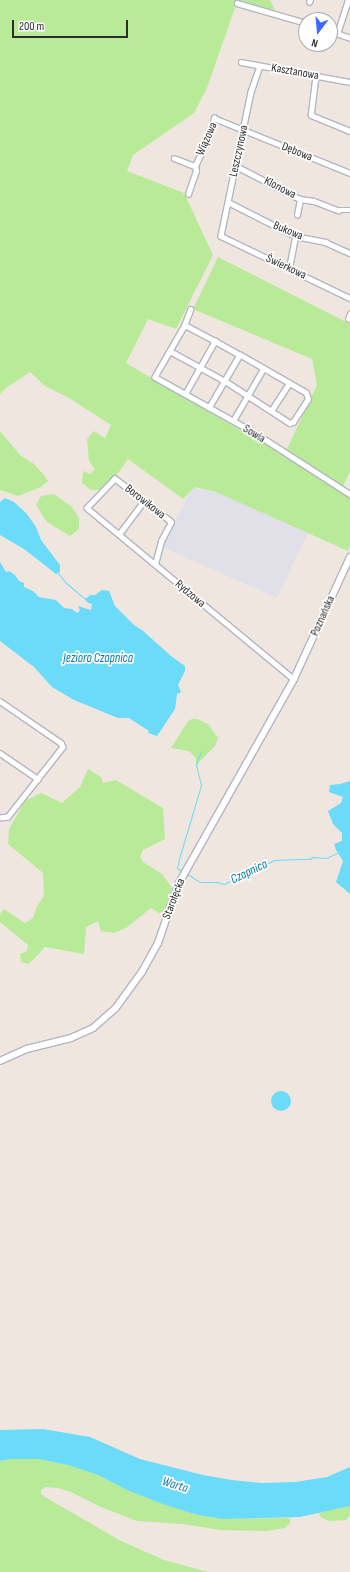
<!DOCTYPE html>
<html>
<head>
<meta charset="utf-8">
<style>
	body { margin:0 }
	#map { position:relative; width:350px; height:1572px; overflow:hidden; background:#efe7df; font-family:"Sofia Sans Condensed",sans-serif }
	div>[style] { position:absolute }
	.industrial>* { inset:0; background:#e1e0e8 }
	.green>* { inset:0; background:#b8ea98 }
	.water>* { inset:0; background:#6bdbf9 }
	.round { border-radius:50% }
	.stream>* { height:1px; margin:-0.5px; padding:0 0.5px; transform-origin:0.5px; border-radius:0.5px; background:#6bdbf9 }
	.roads { filter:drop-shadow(1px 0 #b3b6c2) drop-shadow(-1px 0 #b3b6c2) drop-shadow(0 1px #b3b6c2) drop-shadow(0 -1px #b3b6c2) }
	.minor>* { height:4.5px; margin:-2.25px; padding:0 2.25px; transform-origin:2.25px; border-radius:2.25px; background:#fff }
	.tertiary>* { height:5.5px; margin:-2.75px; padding:0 2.75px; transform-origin:2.75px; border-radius:2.75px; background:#fff }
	span { translate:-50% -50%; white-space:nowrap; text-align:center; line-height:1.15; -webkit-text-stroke:3.5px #fff; paint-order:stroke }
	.street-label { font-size:12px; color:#2d2d2d }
	.water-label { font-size:13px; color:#037bac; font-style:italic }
	.north { position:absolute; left:298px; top:12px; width:40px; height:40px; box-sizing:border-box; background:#fff; border:1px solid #ababab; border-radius:50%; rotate:196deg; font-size:11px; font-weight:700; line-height:16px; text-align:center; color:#2d2d2d }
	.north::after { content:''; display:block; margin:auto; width:14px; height:18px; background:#3c6cff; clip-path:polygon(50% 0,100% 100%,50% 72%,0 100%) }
	.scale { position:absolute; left:12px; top:20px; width:116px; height:18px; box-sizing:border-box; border:2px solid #2d2d2d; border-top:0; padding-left:5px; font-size:12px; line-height:14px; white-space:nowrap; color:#2d2d2d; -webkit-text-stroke:3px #fff; paint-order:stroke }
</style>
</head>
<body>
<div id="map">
	<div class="industrial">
		<i style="clip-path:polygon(195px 488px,216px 492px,308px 533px,277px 598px,162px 547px,188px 495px)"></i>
	</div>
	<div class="green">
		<i style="clip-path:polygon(0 0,270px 0,275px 10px,237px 2px,207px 88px,194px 113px,133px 155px,127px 171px,184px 193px,213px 255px,176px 329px,148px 319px,126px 363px,252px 437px,287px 449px,317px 385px,312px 359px,193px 309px,218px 257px,350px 324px,350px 471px,342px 489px,350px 494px,350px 547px,348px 551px,216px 492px,195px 487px,183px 499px,128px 459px,114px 479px,103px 490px,91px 490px,82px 483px,83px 471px,90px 474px,95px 469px,89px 461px,87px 439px,94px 431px,105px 438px,111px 425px,69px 398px,45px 386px,30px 372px,6px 388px,0 394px)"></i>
		<i style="clip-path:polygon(0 431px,21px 456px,34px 464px,43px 474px,48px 481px,41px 487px,18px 496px,0 490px)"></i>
		<i style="clip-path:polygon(54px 494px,72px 507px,79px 518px,79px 529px,70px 536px,47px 522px,36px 505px,41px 496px)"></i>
		<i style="clip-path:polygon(192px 719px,198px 719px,209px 725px,218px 738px,215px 746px,196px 765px,196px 758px,189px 751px,171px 748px,188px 721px)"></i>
		<i style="clip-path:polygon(88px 769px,101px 777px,103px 783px,116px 780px,163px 808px,165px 839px,143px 850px,140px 857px,143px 862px,162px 874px,172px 888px,165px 911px,159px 913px,151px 908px,126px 928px,114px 933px,101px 931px,98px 921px,86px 927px,84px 954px,45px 947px,34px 959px,28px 964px,21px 962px,20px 954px,27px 951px,28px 945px,0 922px,0 914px,4px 909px,25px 923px,33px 918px,37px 906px,44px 896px,43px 873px,8px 844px,9px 829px,25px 801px,41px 793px,62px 803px,80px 787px)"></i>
		<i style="clip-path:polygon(12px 1459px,38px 1459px,68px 1465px,98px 1475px,127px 1490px,165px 1505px,198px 1515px,223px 1519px,290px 1518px,290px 1523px,285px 1528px,267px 1531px,220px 1530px,183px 1524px,137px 1521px,101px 1507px,71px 1492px,58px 1488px,45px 1487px,41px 1490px,41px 1494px,45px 1497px,121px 1541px,164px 1560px,208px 1572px,0 1572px,0 1461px)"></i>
		<i style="clip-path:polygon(350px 1506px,350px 1515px,346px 1520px,329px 1521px,322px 1518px,318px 1513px)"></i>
	</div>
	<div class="water">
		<i style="clip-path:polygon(5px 498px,14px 502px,27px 514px,36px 527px,41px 540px,60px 565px,60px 572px,56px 574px,24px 549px,0 535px,0 502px)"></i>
		<i style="clip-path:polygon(0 562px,6px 572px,9px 571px,15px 575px,19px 581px,24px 583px,24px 587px,33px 591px,39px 597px,56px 600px,64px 608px,72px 609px,77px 613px,80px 610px,78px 606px,91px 610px,92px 604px,88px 603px,84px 598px,87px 598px,90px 595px,95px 595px,102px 590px,109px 591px,115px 606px,134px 625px,142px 630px,171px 656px,185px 666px,185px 671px,178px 685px,181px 692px,177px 694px,175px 709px,157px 736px,148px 733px,149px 731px,129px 718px,118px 718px,74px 700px,52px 687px,34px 667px,0 641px)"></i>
		<i style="clip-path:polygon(350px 781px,350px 894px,336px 882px,343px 861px,336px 850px,334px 844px,342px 841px,342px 833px,333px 824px,328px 811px,341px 803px,343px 797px,329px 792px,330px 785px,340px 784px)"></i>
		<i class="round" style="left:271px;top:1091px;width:20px;height:20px"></i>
		<i style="clip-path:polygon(43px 1429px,90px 1437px,140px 1459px,203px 1475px,232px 1480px,262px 1483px,295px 1482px,327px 1477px,350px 1467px,350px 1506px,300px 1517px,223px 1519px,198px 1515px,165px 1505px,127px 1490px,98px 1475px,68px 1465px,38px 1459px,12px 1459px,0 1461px,0 1430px)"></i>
	</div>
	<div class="stream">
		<i style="left:58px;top:573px;width:11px;rotate:52deg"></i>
		<i style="left:65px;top:582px;width:25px;rotate:40deg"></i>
		<i style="left:181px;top:871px;width:5px;rotate:-143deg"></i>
		<i style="left:177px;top:868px;width:9px;rotate:-77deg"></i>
		<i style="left:179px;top:859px;width:77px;rotate:-73.4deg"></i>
		<i style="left:201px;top:785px;width:21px;rotate:-104deg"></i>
		<i style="left:196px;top:765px;width:15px;rotate:-70deg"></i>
		<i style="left:187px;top:874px;width:15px;rotate:32deg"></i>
		<i style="left:200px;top:882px;width:16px"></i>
		<i style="left:216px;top:882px;width:8px;rotate:14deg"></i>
		<i style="left:224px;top:884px;width:55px;rotate:-25.6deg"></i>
		<i style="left:274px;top:860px;width:36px;rotate:-2deg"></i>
		<i style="left:310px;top:859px;width:4px;rotate:-34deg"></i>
		<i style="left:313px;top:857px;width:13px;rotate:4deg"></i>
		<i style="left:326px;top:858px;width:12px;rotate:-24deg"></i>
	</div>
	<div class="roads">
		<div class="minor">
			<i style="left:309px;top:2px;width:2px;rotate:-63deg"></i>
			<i style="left:237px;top:3px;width:72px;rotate:16.2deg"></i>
			<i style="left:330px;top:31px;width:21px;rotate:19deg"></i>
			<i style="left:337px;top:34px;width:36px;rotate:-72deg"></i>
			<i style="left:241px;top:62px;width:111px;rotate:10.4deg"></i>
			<i style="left:260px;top:66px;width:28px;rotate:109deg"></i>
			<i style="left:251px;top:92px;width:147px;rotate:101.8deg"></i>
			<i style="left:221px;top:236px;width:143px;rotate:25.7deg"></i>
			<i style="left:316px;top:76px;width:39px;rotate:97deg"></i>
			<i style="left:311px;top:115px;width:42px;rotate:22.3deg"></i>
			<i style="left:174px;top:158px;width:22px;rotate:21deg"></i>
			<i style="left:195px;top:166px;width:33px;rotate:-65deg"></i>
			<i style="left:209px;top:136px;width:19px;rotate:-74deg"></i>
			<i style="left:214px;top:118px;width:147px;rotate:22deg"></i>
			<i style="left:236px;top:166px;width:72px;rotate:27.3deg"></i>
			<i style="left:300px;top:199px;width:14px;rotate:8deg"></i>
			<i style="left:314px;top:201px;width:26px;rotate:21deg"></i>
			<i style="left:338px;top:210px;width:12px"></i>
			<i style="left:188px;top:194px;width:24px;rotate:-71deg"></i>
			<i style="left:196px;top:171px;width:5px;rotate:-101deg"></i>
			<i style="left:228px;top:202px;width:75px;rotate:26.9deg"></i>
			<i style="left:295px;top:236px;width:31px;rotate:11deg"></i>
			<i style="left:325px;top:242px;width:27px;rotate:24deg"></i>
			<i style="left:297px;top:215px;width:16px;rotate:-79deg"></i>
			<i style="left:289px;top:268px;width:33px;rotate:-79deg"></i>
			<i style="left:191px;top:309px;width:17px;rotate:111deg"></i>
			<i style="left:185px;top:325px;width:60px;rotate:120deg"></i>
			<i style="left:155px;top:377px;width:115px;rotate:29.2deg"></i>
			<i style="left:255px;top:433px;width:113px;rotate:32.7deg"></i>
			<i style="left:348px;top:319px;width:5px;rotate:-68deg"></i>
			<i style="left:185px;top:325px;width:34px;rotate:28deg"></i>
			<i style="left:170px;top:351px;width:63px;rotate:28.6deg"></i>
			<i style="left:225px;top:381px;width:77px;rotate:32.9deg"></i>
			<i style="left:290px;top:423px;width:3px;rotate:-18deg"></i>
			<i style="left:293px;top:422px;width:27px;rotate:-57deg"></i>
			<i style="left:308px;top:399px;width:6px;rotate:-108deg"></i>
			<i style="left:306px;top:393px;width:76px;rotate:-150.1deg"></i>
			<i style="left:185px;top:394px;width:61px;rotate:-60.5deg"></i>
			<i style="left:215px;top:341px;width:29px;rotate:29deg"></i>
			<i style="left:240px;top:355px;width:61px;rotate:120.3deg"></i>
			<i style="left:271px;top:411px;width:33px;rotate:-57deg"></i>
			<i style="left:233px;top:421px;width:60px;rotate:-60deg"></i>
			<i style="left:119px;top:534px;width:41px;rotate:-52.9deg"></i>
			<i style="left:155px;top:564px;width:24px;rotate:-75deg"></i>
			<i style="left:161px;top:541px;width:21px;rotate:-62deg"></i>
			<i style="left:171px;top:522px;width:71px;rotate:-142.5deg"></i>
			<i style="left:115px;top:479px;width:40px;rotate:134deg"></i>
			<i style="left:87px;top:508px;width:268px;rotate:39.6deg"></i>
			<i style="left:0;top:701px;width:74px;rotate:34.5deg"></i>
			<i style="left:61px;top:743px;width:4px;rotate:63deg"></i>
			<i style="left:63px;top:747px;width:89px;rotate:128.2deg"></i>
			<i style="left:8px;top:817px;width:8px;rotate:173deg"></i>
			<i style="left:0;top:753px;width:46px;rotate:34.4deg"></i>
		</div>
		<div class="tertiary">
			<i style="left:0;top:1061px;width:30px;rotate:-24deg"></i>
			<i style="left:27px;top:1049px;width:45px;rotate:-14deg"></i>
			<i style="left:71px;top:1038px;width:24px;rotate:-24deg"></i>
			<i style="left:93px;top:1028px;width:29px;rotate:-41deg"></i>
			<i style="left:115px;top:1009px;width:46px;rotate:-53.9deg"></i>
			<i style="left:142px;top:972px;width:33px;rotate:-61deg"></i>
			<i style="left:158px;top:943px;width:61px;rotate:-71deg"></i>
			<i style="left:178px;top:885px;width:236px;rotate:-60.6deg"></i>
			<i style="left:294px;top:679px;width:134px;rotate:-65.3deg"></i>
		</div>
	</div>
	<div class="street-label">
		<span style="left:295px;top:72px;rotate:10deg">Kasztanowa</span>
		<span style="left:207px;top:139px;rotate:-66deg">Wiązowa</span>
		<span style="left:239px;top:151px;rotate:-78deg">Leszczynowa</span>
		<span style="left:297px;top:152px;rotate:22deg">Dębowa</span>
		<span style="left:280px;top:188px;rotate:27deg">Klonowa</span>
		<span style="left:288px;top:231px;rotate:22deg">Bukowa</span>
		<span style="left:286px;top:267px;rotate:25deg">Świerkowa</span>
		<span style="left:254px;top:434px;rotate:31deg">Sowia</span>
		<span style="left:145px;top:502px;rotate:38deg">Borowikowa</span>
		<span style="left:190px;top:594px;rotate:40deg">Rydzowa</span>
		<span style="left:323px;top:616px;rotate:-66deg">Poznańska</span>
		<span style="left:174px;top:899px;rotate:-69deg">Starołęcka</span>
	</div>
	<div class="water-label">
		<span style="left:98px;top:658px">Jezioro Czapnica</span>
		<span style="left:249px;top:872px;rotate:-26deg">Czapnica</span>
		<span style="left:175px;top:1485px;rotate:17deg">Warta</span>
	</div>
	<div class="north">N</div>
	<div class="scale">200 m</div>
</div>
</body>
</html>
